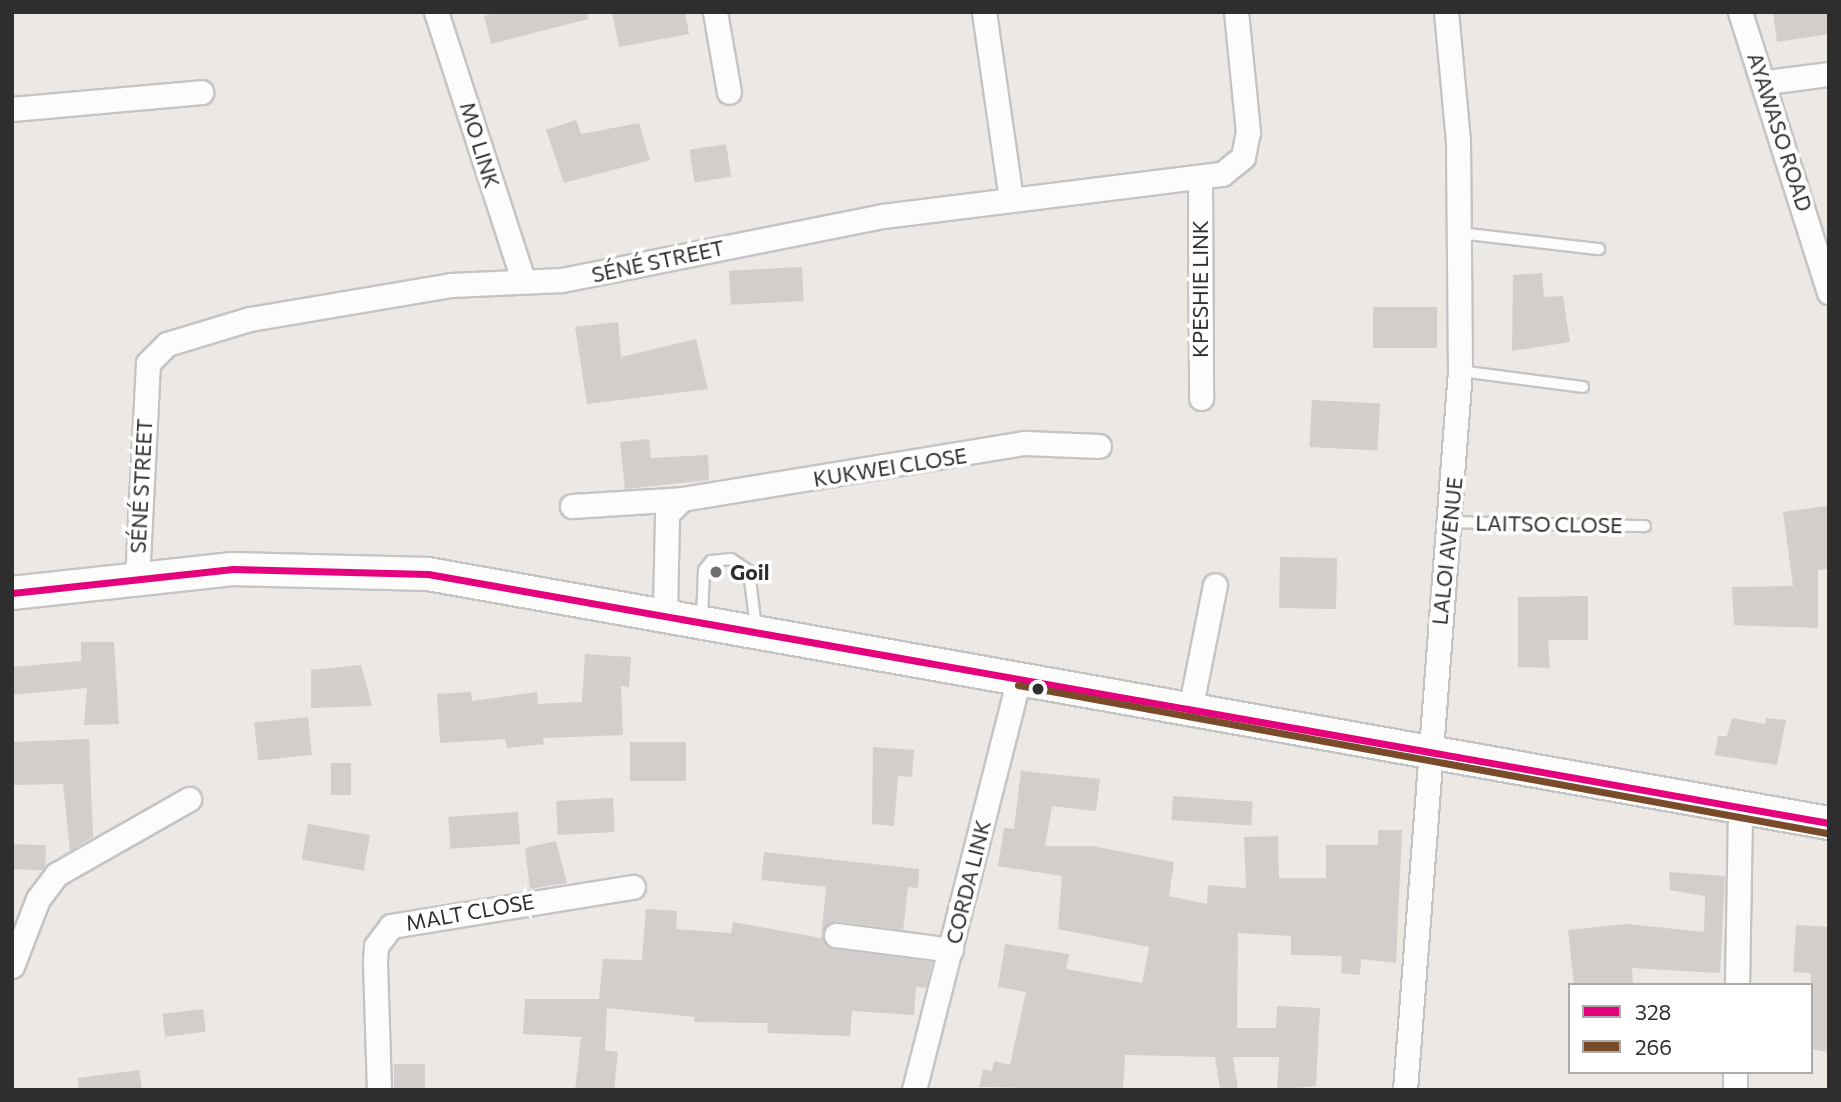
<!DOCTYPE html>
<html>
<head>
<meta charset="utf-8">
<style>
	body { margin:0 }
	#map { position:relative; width:1841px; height:1102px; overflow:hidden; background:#ece8e4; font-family:Commissioner,sans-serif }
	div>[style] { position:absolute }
	.building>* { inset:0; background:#d1cecb; transform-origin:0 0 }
	.roads { filter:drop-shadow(2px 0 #c5c4c5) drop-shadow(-2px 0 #c5c4c5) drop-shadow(0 2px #c5c4c5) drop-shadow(0 -2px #c5c4c5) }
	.lane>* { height:10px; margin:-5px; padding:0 5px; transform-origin:5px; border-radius:5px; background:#fcfcfb }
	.street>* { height:23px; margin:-11.5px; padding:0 11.5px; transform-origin:11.5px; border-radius:11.5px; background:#fcfcfb }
	.secondary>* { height:32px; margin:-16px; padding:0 16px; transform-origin:16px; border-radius:16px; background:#fcfcfb }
	.bus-1>* { height:7px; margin:-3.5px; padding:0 3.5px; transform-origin:3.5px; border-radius:3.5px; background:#e5007d }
	.bus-2>* { height:7px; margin:-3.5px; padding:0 3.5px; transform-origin:3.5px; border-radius:3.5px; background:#7a4b2a }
	.dots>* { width:19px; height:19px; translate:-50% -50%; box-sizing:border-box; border:4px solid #fff; border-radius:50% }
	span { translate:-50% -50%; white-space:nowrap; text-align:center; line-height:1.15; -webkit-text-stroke:7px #fff; paint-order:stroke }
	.street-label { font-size:21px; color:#2e2e2e }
	.poi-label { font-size:21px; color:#2e2e2e; font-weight:700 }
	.left { translate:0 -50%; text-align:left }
	.frame { position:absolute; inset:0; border:14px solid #2e2e2e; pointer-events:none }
	.legend { position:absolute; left:1568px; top:983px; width:245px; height:91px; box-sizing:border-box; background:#fff; border:2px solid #ababab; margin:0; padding:9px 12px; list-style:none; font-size:21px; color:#2e2e2e }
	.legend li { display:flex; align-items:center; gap:14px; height:35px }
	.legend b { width:35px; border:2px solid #ababab }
</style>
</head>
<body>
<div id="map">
	<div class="building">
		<i style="clip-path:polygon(498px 12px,587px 12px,588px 19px,491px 44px,484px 16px)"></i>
		<i style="clip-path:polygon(612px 12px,685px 12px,689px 34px,619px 47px)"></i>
		<i style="clip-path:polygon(1773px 12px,1829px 12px,1829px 34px,1777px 42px)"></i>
		<i style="clip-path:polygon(576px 120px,581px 134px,639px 123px,650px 160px,564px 183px,546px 130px)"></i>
		<i style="left:726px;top:144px;width:33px;height:37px;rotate:81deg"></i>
		<i style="left:802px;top:267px;width:34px;height:73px;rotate:87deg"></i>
		<i style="clip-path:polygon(1542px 273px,1544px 297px,1563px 296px,1570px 342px,1512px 351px,1513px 275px)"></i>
		<i style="left:1373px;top:307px;width:64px;height:41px"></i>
		<i style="clip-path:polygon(618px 322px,621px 357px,696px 339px,708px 389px,587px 404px,575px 327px)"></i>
		<i style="left:1312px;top:400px;width:68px;height:47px;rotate:3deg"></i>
		<i style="clip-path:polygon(649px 439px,651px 458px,708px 455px,709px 480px,625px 489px,620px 442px)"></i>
		<i style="clip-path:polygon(1827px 506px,1829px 569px,1818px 570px,1818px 628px,1734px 625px,1732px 587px,1793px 586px,1783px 512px)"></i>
		<i style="left:1280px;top:557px;width:57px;height:51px;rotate:1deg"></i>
		<i style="clip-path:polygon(1588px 596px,1588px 640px,1548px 640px,1550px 668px,1518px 667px,1518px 597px)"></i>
		<i style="clip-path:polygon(81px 642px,114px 642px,119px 724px,84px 725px,87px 688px,12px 695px,12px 667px,81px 661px)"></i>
		<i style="clip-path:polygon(585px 654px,631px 657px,629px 687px,621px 686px,623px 735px,543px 738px,544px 744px,507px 748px,505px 739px,440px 743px,437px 694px,471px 692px,472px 701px,537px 692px,538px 704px,582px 702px)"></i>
		<i style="clip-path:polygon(361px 665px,372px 706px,311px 708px,311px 670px)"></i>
		<i style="left:308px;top:717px;width:38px;height:54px;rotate:84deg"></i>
		<i style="clip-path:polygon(1732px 718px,1765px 724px,1766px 718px,1786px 720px,1777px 765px,1715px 755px,1718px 736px,1727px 736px)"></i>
		<i style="clip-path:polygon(89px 739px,93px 837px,70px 851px,63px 784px,12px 785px,12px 742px)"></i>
		<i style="left:630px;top:742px;width:56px;height:39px"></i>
		<i style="clip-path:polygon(873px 747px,914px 750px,912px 777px,898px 776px,894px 826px,872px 824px)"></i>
		<i style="left:331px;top:763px;width:20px;height:32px"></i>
		<i style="clip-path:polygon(1021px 771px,1100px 779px,1096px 811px,1052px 806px,1045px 846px,1092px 846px,1174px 862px,1169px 896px,1207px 904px,1208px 885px,1246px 888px,1244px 837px,1278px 836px,1279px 878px,1326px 878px,1326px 845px,1378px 845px,1378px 830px,1402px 830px,1396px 963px,1361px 959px,1360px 975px,1341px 973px,1342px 956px,1291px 955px,1291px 936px,1238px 933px,1237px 1028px,1276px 1028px,1277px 1006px,1320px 1008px,1316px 1086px,1277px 1090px,1279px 1057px,1233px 1057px,1238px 1090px,1220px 1090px,1215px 1057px,1125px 1055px,1123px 1090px,979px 1087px,983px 1069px,992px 1071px,994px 1061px,1010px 1065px,1026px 992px,998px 987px,1005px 944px,1069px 954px,1066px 969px,1142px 983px,1149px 947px,1058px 929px,1062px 876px,998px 866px,1004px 828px,1014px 829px)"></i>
		<i style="left:1173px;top:796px;width:80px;height:24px;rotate:4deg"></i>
		<i style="left:613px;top:798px;width:34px;height:57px;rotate:87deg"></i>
		<i style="left:518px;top:812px;width:32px;height:70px;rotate:86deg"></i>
		<i style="left:308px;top:824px;width:63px;height:36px;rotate:10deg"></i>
		<i style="clip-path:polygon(556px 841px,567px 883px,530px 889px,525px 848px)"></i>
		<i style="left:12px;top:844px;width:34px;height:25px;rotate:2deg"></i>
		<i style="clip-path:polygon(764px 852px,919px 869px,918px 888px,908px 887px,903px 930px,837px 921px,822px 934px,834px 949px,932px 962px,926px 988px,916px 987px,914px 1015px,852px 1011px,850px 1036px,767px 1033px,768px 1023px,694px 1022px,695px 1017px,607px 1008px,605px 1050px,618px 1052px,614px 1090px,575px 1090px,581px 1037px,523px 1034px,525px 999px,599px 999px,603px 959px,642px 960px,646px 909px,677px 911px,676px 929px,731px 933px,733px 922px,821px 938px,826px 887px,761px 880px)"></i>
		<i style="clip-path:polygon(1669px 872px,1725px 876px,1720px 973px,1632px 968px,1633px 985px,1574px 985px,1568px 930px,1627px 924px,1704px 932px,1705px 896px,1670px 890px)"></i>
		<i style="clip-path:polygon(1796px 925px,1829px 927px,1829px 1052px,1811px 1049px,1811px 973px,1793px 972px)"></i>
		<i style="left:203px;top:1009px;width:23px;height:41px;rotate:83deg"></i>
		<i style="left:394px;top:1064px;width:31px;height:26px"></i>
		<i style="clip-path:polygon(139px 1070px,142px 1090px,79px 1090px,78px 1078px)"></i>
	</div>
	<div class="roads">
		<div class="lane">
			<i style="left:1460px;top:233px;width:140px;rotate:6.6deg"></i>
			<i style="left:1460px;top:371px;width:124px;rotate:7.4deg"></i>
			<i style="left:1452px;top:522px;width:193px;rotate:1.2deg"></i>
			<i style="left:702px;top:618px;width:48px;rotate:-87.6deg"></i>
			<i style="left:704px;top:570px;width:11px;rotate:-52deg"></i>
			<i style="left:711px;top:561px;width:20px;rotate:-6deg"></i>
			<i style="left:731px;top:559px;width:22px;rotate:34deg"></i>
			<i style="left:749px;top:571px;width:57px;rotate:83deg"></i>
		</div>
		<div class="street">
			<i style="left:436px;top:12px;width:279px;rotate:72deg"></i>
			<i style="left:715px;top:12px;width:81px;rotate:80.1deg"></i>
			<i style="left:984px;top:12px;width:189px;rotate:81.8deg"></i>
			<i style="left:1740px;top:12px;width:294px;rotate:72.4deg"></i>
			<i style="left:1767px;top:82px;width:63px;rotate:-7.4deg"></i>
			<i style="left:12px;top:109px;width:190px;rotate:-5.1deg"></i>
			<i style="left:1200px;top:180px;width:218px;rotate:89.7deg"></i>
			<i style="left:572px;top:506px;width:110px;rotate:-3.6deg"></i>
			<i style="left:137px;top:580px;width:217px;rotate:-87.1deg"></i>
			<i style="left:148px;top:363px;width:27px;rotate:-45deg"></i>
			<i style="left:167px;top:344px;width:87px;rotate:-16.8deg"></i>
			<i style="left:250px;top:319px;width:204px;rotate:-9.6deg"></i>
			<i style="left:451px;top:285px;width:111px;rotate:-2.6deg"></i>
			<i style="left:562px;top:280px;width:327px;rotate:-11.3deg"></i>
			<i style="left:883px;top:216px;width:342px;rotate:-7.1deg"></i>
			<i style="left:1222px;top:174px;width:27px;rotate:-39deg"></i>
			<i style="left:1243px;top:157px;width:25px;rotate:-79deg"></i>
			<i style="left:1248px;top:132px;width:121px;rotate:-95.7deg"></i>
			<i style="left:665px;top:612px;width:98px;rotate:-88.8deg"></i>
			<i style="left:667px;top:514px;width:21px;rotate:-45deg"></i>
			<i style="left:682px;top:499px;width:348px;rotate:-9.3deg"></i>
			<i style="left:1025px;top:443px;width:74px;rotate:2.3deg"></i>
			<i style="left:1191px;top:705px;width:122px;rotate:-78.7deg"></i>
			<i style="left:836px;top:935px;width:116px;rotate:7.4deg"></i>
			<i style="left:12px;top:966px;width:72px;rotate:-68.8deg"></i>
			<i style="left:38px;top:899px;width:31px;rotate:-53deg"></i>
			<i style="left:57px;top:874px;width:152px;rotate:-29.6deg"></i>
			<i style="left:1737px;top:985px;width:179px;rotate:-89deg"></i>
			<i style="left:379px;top:1090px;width:129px;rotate:-91.8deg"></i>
			<i style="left:375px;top:961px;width:15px;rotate:-86deg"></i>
			<i style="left:376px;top:946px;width:25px;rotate:-53deg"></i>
			<i style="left:391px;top:926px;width:245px;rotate:-9.2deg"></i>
			<i style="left:914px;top:1090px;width:428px;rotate:-75.7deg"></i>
			<i style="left:1405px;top:1090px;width:721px;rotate:-85.63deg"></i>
			<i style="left:1460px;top:371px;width:230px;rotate:-90.5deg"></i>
			<i style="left:1458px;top:141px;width:130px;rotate:-95.3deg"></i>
			<i style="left:1735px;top:1090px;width:18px;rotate:-90deg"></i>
		</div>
		<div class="secondary">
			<i style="left:12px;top:593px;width:222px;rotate:-6.2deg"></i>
			<i style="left:233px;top:569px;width:195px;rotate:1.5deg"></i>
			<i style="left:428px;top:574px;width:1423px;rotate:10.08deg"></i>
		</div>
	</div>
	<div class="bus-1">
		<i style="left:12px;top:593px;width:222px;rotate:-6.2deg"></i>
		<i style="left:233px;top:569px;width:195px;rotate:1.5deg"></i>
		<i style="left:428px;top:574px;width:1423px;rotate:10.08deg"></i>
	</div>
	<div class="bus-2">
		<i style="left:1018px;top:685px;width:822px;rotate:10.37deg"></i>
	</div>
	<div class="dots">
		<i style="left:716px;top:572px;background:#706f6e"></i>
		<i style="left:1038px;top:689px;background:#2e2e2e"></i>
	</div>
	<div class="street-label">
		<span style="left:1780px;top:132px;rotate:72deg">AYAWASO ROAD</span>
		<span style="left:480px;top:145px;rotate:73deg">MO LINK</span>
		<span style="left:658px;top:261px;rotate:-12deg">SÉNÉ STREET</span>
		<span style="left:1200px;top:289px;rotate:-90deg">KPESHIE LINK</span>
		<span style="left:890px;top:467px;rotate:-9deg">KUKWEI CLOSE</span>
		<span style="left:141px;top:486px;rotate:-87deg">SÉNÉ STREET</span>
		<span style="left:1549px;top:524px;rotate:1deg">LAITSO CLOSE</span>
		<span style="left:1447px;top:551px;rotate:-84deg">LALOI AVENUE</span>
		<span style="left:968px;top:882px;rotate:-76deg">CORDA LINK</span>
		<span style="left:470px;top:912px;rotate:-10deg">MALT CLOSE</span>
	</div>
	<div class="poi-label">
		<span class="left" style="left:730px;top:572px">Goil</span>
	</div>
	<div class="frame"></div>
	<ul class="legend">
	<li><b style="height:9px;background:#e5007d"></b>328</li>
	<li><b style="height:9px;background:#7a4b2a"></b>266</li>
	</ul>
</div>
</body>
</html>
